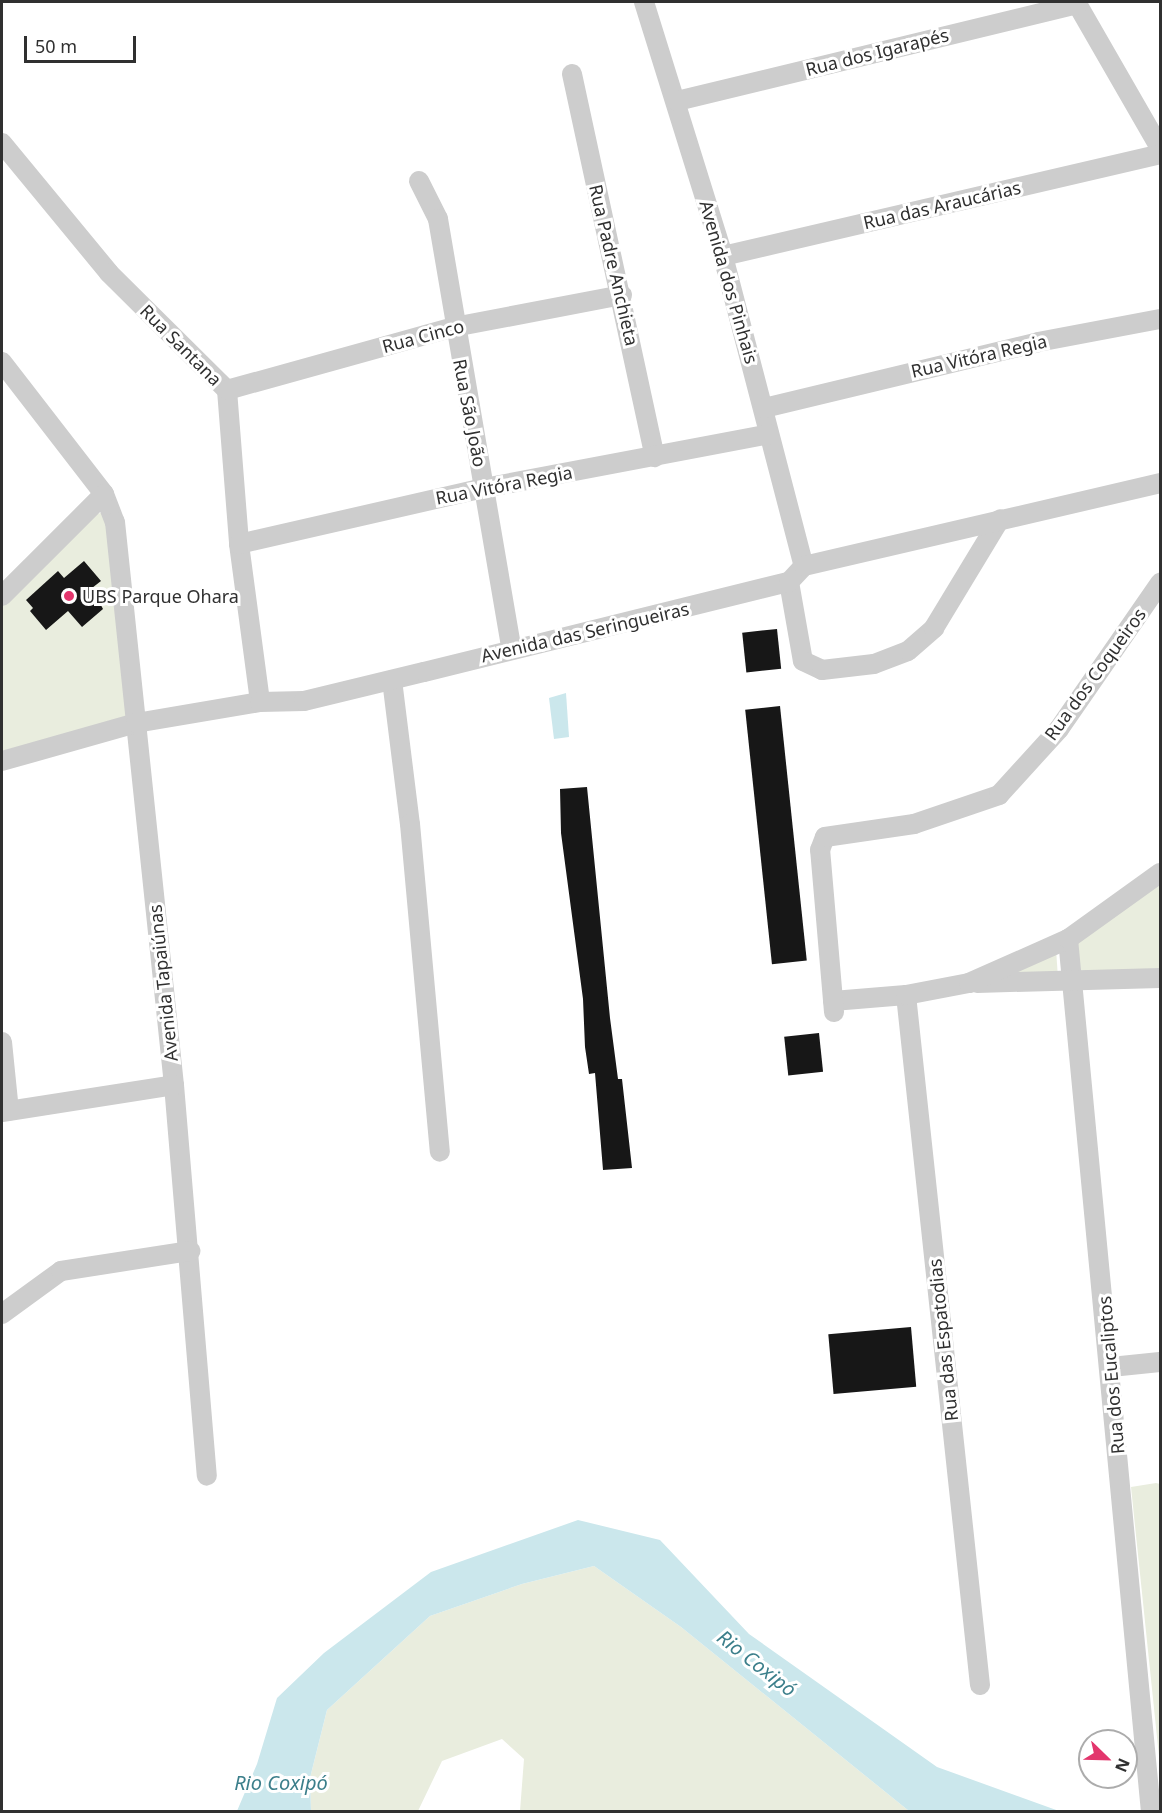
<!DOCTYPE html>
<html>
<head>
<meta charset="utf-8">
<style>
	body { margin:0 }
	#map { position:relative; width:1162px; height:1813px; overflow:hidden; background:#fff; font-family:"Noto Sans",sans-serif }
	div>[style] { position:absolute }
	.green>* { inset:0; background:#e9edde }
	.water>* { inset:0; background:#cbe7ec }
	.building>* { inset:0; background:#171717; transform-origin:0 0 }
	.minor>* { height:20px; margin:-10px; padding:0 10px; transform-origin:10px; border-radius:10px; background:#cdcdcd }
	.dots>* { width:16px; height:16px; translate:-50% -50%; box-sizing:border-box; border:3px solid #fff; border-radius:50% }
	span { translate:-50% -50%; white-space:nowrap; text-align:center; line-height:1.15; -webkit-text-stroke:6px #fff; paint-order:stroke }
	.street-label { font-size:18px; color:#303030 }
	.poi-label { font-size:18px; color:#303030 }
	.left { translate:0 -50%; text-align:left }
	.water-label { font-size:20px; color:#3c7f8b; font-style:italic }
	.frame { position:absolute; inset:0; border:3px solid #303030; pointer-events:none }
	.north { position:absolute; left:1078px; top:1729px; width:60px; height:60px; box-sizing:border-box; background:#fff; border:2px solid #acacac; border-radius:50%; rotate:113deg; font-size:16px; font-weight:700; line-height:24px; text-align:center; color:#303030 }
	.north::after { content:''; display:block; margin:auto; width:21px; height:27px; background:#e3366d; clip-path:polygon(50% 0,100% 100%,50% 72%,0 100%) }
	.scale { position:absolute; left:24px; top:36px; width:112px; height:27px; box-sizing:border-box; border:3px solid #303030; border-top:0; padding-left:8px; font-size:18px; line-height:21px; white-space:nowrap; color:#303030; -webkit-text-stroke:4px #fff; paint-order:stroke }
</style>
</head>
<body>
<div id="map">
	<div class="green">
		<i style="clip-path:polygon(106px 512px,129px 719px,2px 751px,2px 603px,96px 514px)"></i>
		<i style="clip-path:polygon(1160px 880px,1160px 968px,1075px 976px,1073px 942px)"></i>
		<i style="clip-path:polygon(1056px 949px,1058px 978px,989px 979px)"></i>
		<i style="clip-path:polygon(1156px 1483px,1160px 1484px,1160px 1766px,1131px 1487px)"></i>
		<i style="clip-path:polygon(594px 1566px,681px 1627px,909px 1811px,520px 1811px,524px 1759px,502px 1739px,442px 1761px,418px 1811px,311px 1812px,310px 1778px,327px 1710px,430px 1616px,522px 1584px)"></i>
	</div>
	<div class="water">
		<i style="clip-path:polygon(566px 693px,569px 737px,554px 739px,549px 698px)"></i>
		<i style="clip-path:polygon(578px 1520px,660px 1540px,749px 1634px,937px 1767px,1059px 1811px,909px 1811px,681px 1627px,594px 1566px,522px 1584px,430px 1616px,327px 1710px,310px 1778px,311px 1811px,237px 1811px,257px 1764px,277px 1698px,324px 1653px,431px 1572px)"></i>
	</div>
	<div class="building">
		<i style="clip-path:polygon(84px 561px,101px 581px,92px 588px,103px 609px,82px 627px,68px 611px,46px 630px,30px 611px,33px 608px,26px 600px,58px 571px,64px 578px)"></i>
		<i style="left:777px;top:629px;width:40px;height:35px;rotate:84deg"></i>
		<i style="left:780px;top:706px;width:256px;height:35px;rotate:84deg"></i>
		<i style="clip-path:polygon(587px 787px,610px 1018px,618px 1079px,622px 1079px,632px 1168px,603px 1170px,595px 1073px,589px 1074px,585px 1047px,583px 999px,561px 833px,560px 789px)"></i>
		<i style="left:819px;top:1033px;width:39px;height:35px;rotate:84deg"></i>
		<i style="left:911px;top:1327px;width:60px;height:83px;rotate:85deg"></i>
	</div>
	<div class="minor">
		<i style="left:644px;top:2px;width:266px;rotate:72.7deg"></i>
		<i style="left:723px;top:256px;width:320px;rotate:75.4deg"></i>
		<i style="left:1076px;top:2px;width:168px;rotate:60.1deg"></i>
		<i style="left:572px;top:74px;width:392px;rotate:77.8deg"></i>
		<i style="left:677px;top:101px;width:412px;rotate:-13.6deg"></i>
		<i style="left:2px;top:143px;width:168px;rotate:50.5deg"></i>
		<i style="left:109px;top:273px;width:166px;rotate:44.8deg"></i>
		<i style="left:227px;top:390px;width:154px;rotate:85.5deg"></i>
		<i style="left:239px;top:544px;width:159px;rotate:82.4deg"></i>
		<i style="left:419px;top:181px;width:42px;rotate:63.4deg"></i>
		<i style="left:438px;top:219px;width:435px;rotate:80.3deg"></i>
		<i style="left:723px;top:256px;width:449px;rotate:-13.1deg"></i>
		<i style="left:2px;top:362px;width:167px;rotate:52.3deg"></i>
		<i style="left:104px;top:494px;width:30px;rotate:69deg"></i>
		<i style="left:115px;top:522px;width:566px;rotate:84.02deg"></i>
		<i style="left:174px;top:1085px;width:392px;rotate:85.2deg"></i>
		<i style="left:227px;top:390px;width:236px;rotate:-15.5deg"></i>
		<i style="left:454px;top:327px;width:171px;rotate:-10.8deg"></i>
		<i style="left:764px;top:408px;width:282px;rotate:-13.5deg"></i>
		<i style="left:1038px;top:342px;width:124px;rotate:-10.7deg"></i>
		<i style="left:239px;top:544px;width:251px;rotate:-12.9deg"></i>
		<i style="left:484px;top:488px;width:290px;rotate:-10.7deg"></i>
		<i style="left:789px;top:582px;width:80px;rotate:80deg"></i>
		<i style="left:803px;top:661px;width:21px;rotate:25deg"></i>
		<i style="left:822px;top:670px;width:52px;rotate:-6.6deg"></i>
		<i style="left:874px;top:664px;width:36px;rotate:-21deg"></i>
		<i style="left:908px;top:651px;width:35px;rotate:-41deg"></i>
		<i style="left:934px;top:628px;width:127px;rotate:-58.8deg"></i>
		<i style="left:2px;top:596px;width:144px;rotate:-45deg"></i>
		<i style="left:392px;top:680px;width:145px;rotate:82.9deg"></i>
		<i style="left:410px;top:824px;width:329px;rotate:84.8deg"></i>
		<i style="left:2px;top:761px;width:139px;rotate:-15.8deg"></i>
		<i style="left:136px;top:723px;width:126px;rotate:-9.6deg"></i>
		<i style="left:260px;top:702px;width:44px;rotate:-1.3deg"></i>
		<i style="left:304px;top:701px;width:123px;rotate:-13.6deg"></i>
		<i style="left:424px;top:672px;width:376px;rotate:-13.9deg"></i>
		<i style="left:789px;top:582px;width:22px;rotate:-47deg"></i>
		<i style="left:804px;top:566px;width:366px;rotate:-13.1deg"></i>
		<i style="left:1068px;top:939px;width:877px;rotate:84.57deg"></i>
		<i style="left:977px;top:983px;width:183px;rotate:-1.6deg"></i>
		<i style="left:906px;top:995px;width:694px;rotate:83.88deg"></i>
		<i style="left:833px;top:1001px;width:73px;rotate:-4.7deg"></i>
		<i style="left:906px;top:995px;width:64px;rotate:-10.8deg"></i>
		<i style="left:969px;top:983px;width:108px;rotate:-24deg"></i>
		<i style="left:1068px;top:939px;width:113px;rotate:-35.7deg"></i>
		<i style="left:834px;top:1012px;width:163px;rotate:-94.9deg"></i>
		<i style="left:820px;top:850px;width:14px;rotate:-69deg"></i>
		<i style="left:825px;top:837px;width:90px;rotate:-8.3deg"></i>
		<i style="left:914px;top:824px;width:90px;rotate:-18.8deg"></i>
		<i style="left:999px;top:795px;width:89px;rotate:-47.7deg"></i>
		<i style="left:1059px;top:729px;width:178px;rotate:-55.3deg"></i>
		<i style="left:2px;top:1042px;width:69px;rotate:84.2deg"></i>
		<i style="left:2px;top:1112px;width:174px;rotate:-8.9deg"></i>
		<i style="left:2px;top:1314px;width:73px;rotate:-36.1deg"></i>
		<i style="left:61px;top:1271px;width:131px;rotate:-8.8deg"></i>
		<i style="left:1111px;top:1367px;width:49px;rotate:-5.8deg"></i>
	</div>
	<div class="dots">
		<i style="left:69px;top:596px;background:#e3366d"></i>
	</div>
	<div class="street-label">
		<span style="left:877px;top:52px;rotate:-14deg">Rua dos Igarapés</span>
		<span style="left:942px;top:205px;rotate:-13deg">Rua das Araucárias</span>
		<span style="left:614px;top:265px;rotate:77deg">Rua Padre Anchieta</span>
		<span style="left:729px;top:282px;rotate:74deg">Avenida dos Pinhais</span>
		<span style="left:423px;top:336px;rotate:-15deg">Rua Cinco</span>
		<span style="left:181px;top:345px;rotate:45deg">Rua Santana</span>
		<span style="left:979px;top:356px;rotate:-13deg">Rua Vitóra Regia</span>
		<span style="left:470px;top:413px;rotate:79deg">Rua São João</span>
		<span style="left:504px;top:485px;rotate:-11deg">Rua Vitóra Regia</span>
		<span style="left:585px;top:632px;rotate:-13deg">Avenida das Seringueiras</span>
		<span style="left:1095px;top:674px;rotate:-54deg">Rua dos Coqueiros</span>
		<span style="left:163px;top:983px;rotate:-96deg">Avenida Tapaiúnas</span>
		<span style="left:943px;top:1340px;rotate:-96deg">Rua das Espatodias</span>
		<span style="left:1111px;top:1375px;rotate:-95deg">Rua dos Eucaliptos</span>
	</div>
	<div class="poi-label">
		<span class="left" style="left:82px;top:596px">UBS Parque Ohara</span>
	</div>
	<div class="water-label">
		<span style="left:757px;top:1663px;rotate:38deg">Rio Coxipó</span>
		<span style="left:281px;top:1782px">Rio Coxipó</span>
	</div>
	<div class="frame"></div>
	<div class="north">N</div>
	<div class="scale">50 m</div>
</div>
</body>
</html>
